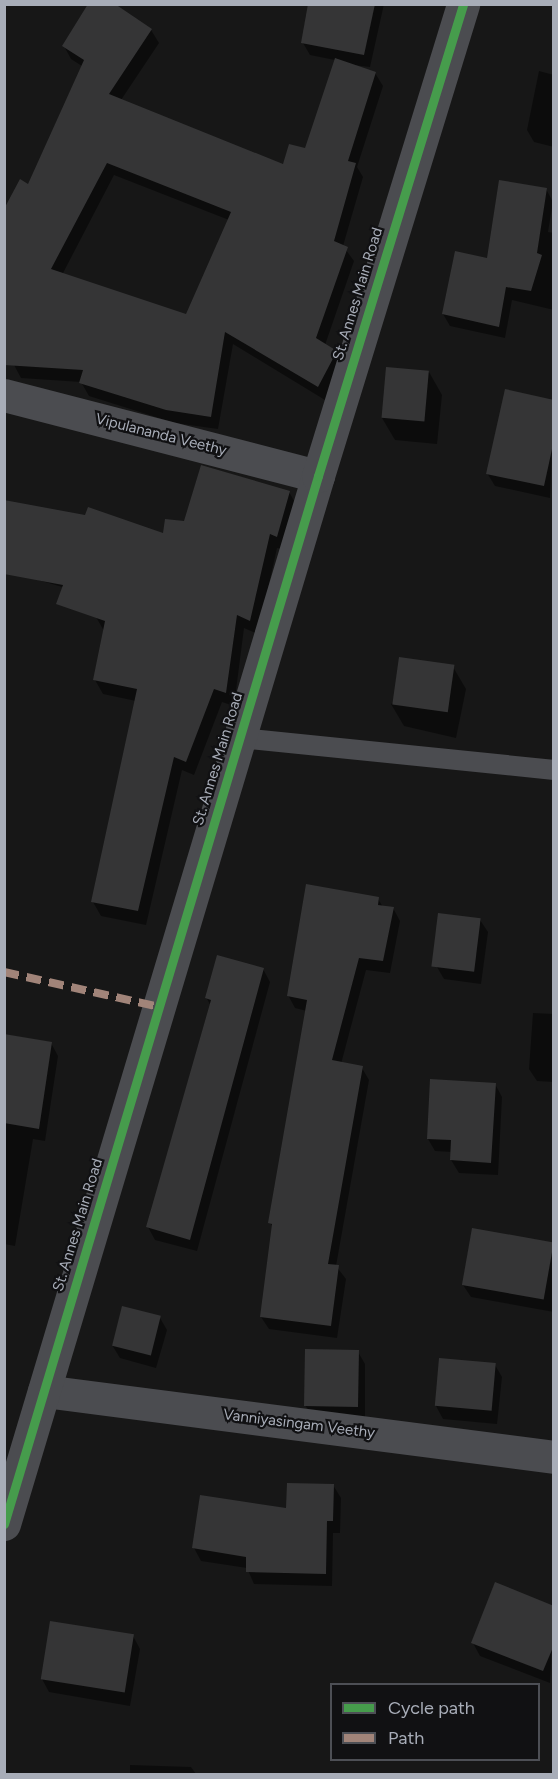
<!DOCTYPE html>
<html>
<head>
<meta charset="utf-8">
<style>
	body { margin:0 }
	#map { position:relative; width:558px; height:1779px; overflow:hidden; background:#171717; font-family:Figtree,sans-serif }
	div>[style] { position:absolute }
	.shadow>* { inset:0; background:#0007 }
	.building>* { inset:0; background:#353536; transform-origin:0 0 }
	.service>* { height:20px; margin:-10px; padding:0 10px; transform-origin:10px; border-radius:10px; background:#4b4c50 }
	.minor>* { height:33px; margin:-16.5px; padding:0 16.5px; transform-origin:16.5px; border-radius:16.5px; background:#4b4c50 }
	.tertiary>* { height:33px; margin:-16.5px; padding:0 16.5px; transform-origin:16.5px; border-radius:16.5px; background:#4b4c50 }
	.quiet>* { height:8px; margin-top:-4px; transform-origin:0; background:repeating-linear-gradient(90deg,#a18479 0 15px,transparent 0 23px) }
	.cycleway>* { height:9px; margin:-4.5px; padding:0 4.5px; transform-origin:4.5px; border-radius:4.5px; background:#469c4c }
	span { translate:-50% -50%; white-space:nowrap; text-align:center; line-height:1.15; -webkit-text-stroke:4.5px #111113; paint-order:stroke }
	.street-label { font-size:15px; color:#a8adb8 }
	.frame { position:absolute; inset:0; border:6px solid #a8adb8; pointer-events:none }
	.legend { position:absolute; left:330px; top:1683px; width:210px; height:78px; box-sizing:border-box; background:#111113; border:2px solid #4d4f55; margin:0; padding:8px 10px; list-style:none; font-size:18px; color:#a8adb8 }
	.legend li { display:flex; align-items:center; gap:12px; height:30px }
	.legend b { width:30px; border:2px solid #4d4f55 }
</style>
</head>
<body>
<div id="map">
	<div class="shadow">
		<i style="clip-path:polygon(evenodd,310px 4px,384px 4px,370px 67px,353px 65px,375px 73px,383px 86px,357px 167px,363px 177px,343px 246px,354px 261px,325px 345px,336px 352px,344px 365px,325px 400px,233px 344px,218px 429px,175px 423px,89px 396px,81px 382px,21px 378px,14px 365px,29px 186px,82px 66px,71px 59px,64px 46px,151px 30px,159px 43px,121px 100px,284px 166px,306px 150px,335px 60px,310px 55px,303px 43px,310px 4px,114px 175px,229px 220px,187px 316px,62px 275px,114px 175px)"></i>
		<i style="clip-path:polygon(539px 71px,554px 75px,554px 147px,534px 142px,527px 130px)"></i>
		<i style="clip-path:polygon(546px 189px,553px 202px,548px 232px,554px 233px,554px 310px,512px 300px,505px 338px,450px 326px,443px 314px)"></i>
		<i style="clip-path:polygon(429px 372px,442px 395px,437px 444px,395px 440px,382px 418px)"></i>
		<i style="clip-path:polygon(554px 401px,550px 498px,495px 486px,487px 473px)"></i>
		<i style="clip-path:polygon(289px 492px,297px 506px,285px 550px,277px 548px,258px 634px,244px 628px,234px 706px,222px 702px,194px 775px,182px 770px,146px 925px,101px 916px,93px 902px,136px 701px,103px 694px,95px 680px,104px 631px,96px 617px,100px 598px,4px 570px,165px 535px,185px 522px)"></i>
		<i style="clip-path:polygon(453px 667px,466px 689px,456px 738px,404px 726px,391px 704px)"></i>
		<i style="clip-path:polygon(378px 899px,383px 907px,393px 908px,400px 921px,390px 973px,366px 970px,341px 1064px,362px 1068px,369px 1080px,336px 1266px,346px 1279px,337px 1338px,269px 1329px,261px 1317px,273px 1228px,270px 1222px,307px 1011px,295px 1008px,288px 995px)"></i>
		<i style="clip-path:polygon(480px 920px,488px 932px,481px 984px,444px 979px,437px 967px)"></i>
		<i style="clip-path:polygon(263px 969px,270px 982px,197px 1251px,155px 1240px,148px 1227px,211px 1006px,206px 997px)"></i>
		<i style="clip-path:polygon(533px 1013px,554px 1014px,554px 1082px,537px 1081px,529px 1069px)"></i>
		<i style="clip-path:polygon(4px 1036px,51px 1043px,58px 1056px,45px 1141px,33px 1139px,15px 1246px,4px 1244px)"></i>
		<i style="clip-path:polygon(495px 1084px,502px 1097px,498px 1175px,459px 1173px,451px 1160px,452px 1152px,435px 1151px,428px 1139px)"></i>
		<i style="clip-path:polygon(554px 1244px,554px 1312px,471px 1297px,463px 1285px)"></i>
		<i style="clip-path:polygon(160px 1318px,167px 1330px,156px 1368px,120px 1358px,112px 1345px)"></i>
		<i style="clip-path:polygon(358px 1352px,365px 1364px,365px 1423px,313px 1418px,305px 1405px)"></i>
		<i style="clip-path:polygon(495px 1365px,502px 1377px,497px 1424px,443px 1419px,436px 1406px)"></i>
		<i style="clip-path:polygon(333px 1485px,341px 1498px,340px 1533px,333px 1533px,332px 1586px,254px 1584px,247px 1568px,201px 1561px,194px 1548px,288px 1510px)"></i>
		<i style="clip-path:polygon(554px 1607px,550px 1683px,480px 1656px,473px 1643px)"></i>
		<i style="clip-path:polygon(133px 1636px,140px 1649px,130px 1706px,49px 1692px,42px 1679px)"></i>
		<i style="clip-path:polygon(130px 1765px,191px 1767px,196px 1774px,130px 1774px)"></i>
	</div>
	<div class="building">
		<i style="clip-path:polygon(evenodd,88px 4px,115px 4px,152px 29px,109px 94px,283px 164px,289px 144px,305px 148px,335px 58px,376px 72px,348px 161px,356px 163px,334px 241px,348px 247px,316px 338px,337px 351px,318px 387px,225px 332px,211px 417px,166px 410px,79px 383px,83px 370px,4px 365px,4px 209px,20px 179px,28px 184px,84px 60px,62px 46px,88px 4px,107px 163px,231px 212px,186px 314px,51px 269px,107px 163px)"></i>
		<i style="clip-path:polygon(308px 4px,375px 4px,364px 55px,301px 43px)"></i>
		<i style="clip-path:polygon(499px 180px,547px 188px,537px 253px,542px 255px,531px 291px,506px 287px,499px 327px,442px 314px,455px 251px,487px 258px)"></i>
		<i style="left:386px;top:367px;width:43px;height:51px;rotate:5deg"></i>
		<i style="clip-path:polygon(505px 389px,554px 400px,554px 440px,544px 486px,486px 474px)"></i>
		<i style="clip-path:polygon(201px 465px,290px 491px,277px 537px,270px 534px,250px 621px,237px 615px,226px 693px,214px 689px,186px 762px,174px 757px,138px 911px,91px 902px,137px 689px,93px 680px,105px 621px,56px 604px,63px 585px,4px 574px,4px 500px,85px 515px,88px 507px,163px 533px,165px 519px,184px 521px)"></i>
		<i style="left:399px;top:657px;width:56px;height:48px;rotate:8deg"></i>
		<i style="clip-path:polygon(306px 884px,379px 897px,378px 905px,394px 907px,383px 961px,359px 958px,332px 1060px,363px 1066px,328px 1264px,339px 1265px,331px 1326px,260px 1317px,272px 1224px,268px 1223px,307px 1000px,287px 996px)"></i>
		<i style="left:438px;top:913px;width:43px;height:54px;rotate:7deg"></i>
		<i style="clip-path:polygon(217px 955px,264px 968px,190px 1240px,146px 1227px,211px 1000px,205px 998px)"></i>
		<i style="clip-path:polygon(4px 1034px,52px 1042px,39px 1129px,4px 1123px)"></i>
		<i style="clip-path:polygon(430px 1079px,496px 1083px,491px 1163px,450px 1160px,451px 1140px,427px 1139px)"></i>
		<i style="left:472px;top:1228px;width:83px;height:58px;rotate:10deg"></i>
		<i style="left:122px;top:1306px;width:40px;height:41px;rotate:14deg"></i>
		<i style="left:305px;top:1349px;width:54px;height:57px;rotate:1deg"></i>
		<i style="left:439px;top:1358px;width:57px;height:48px;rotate:5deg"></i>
		<i style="clip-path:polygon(287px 1483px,334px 1484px,333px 1521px,327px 1521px,326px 1574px,246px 1572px,246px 1557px,192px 1548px,200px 1495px,286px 1508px)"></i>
		<i style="clip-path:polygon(495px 1582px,554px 1606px,554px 1645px,543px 1671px,471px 1643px)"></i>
		<i style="left:50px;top:1621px;width:85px;height:59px;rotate:9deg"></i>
	</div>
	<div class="service">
		<i style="left:240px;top:738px;width:316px;rotate:5.8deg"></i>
	</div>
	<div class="minor">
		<i style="left:4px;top:395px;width:324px;rotate:14.5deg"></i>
		<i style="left:44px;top:1391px;width:514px;rotate:7.37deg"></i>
	</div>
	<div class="tertiary">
		<i style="left:4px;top:1524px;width:1094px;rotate:-73.32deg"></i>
		<i style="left:318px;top:476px;width:494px;rotate:-72.9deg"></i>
	</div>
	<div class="quiet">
		<i style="left:4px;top:972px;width:159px;rotate:12.7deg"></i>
	</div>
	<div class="cycleway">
		<i style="left:4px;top:1524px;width:1094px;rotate:-73.32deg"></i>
		<i style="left:318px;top:476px;width:494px;rotate:-72.9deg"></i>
	</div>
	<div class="street-label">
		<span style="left:358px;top:294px;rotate:-73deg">St. Annes Main Road</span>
		<span style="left:161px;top:435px;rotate:14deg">Vipulananda Veethy</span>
		<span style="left:218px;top:759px;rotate:-73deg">St. Annes Main Road</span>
		<span style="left:78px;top:1225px;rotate:-73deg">St. Annes Main Road</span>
		<span style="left:299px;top:1424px;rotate:7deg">Vanniyasingam Veethy</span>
	</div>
	<div class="frame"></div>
	<ul class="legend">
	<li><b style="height:8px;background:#469c4c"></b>Cycle path</li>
	<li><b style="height:8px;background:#a18479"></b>Path</li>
	</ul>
</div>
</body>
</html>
